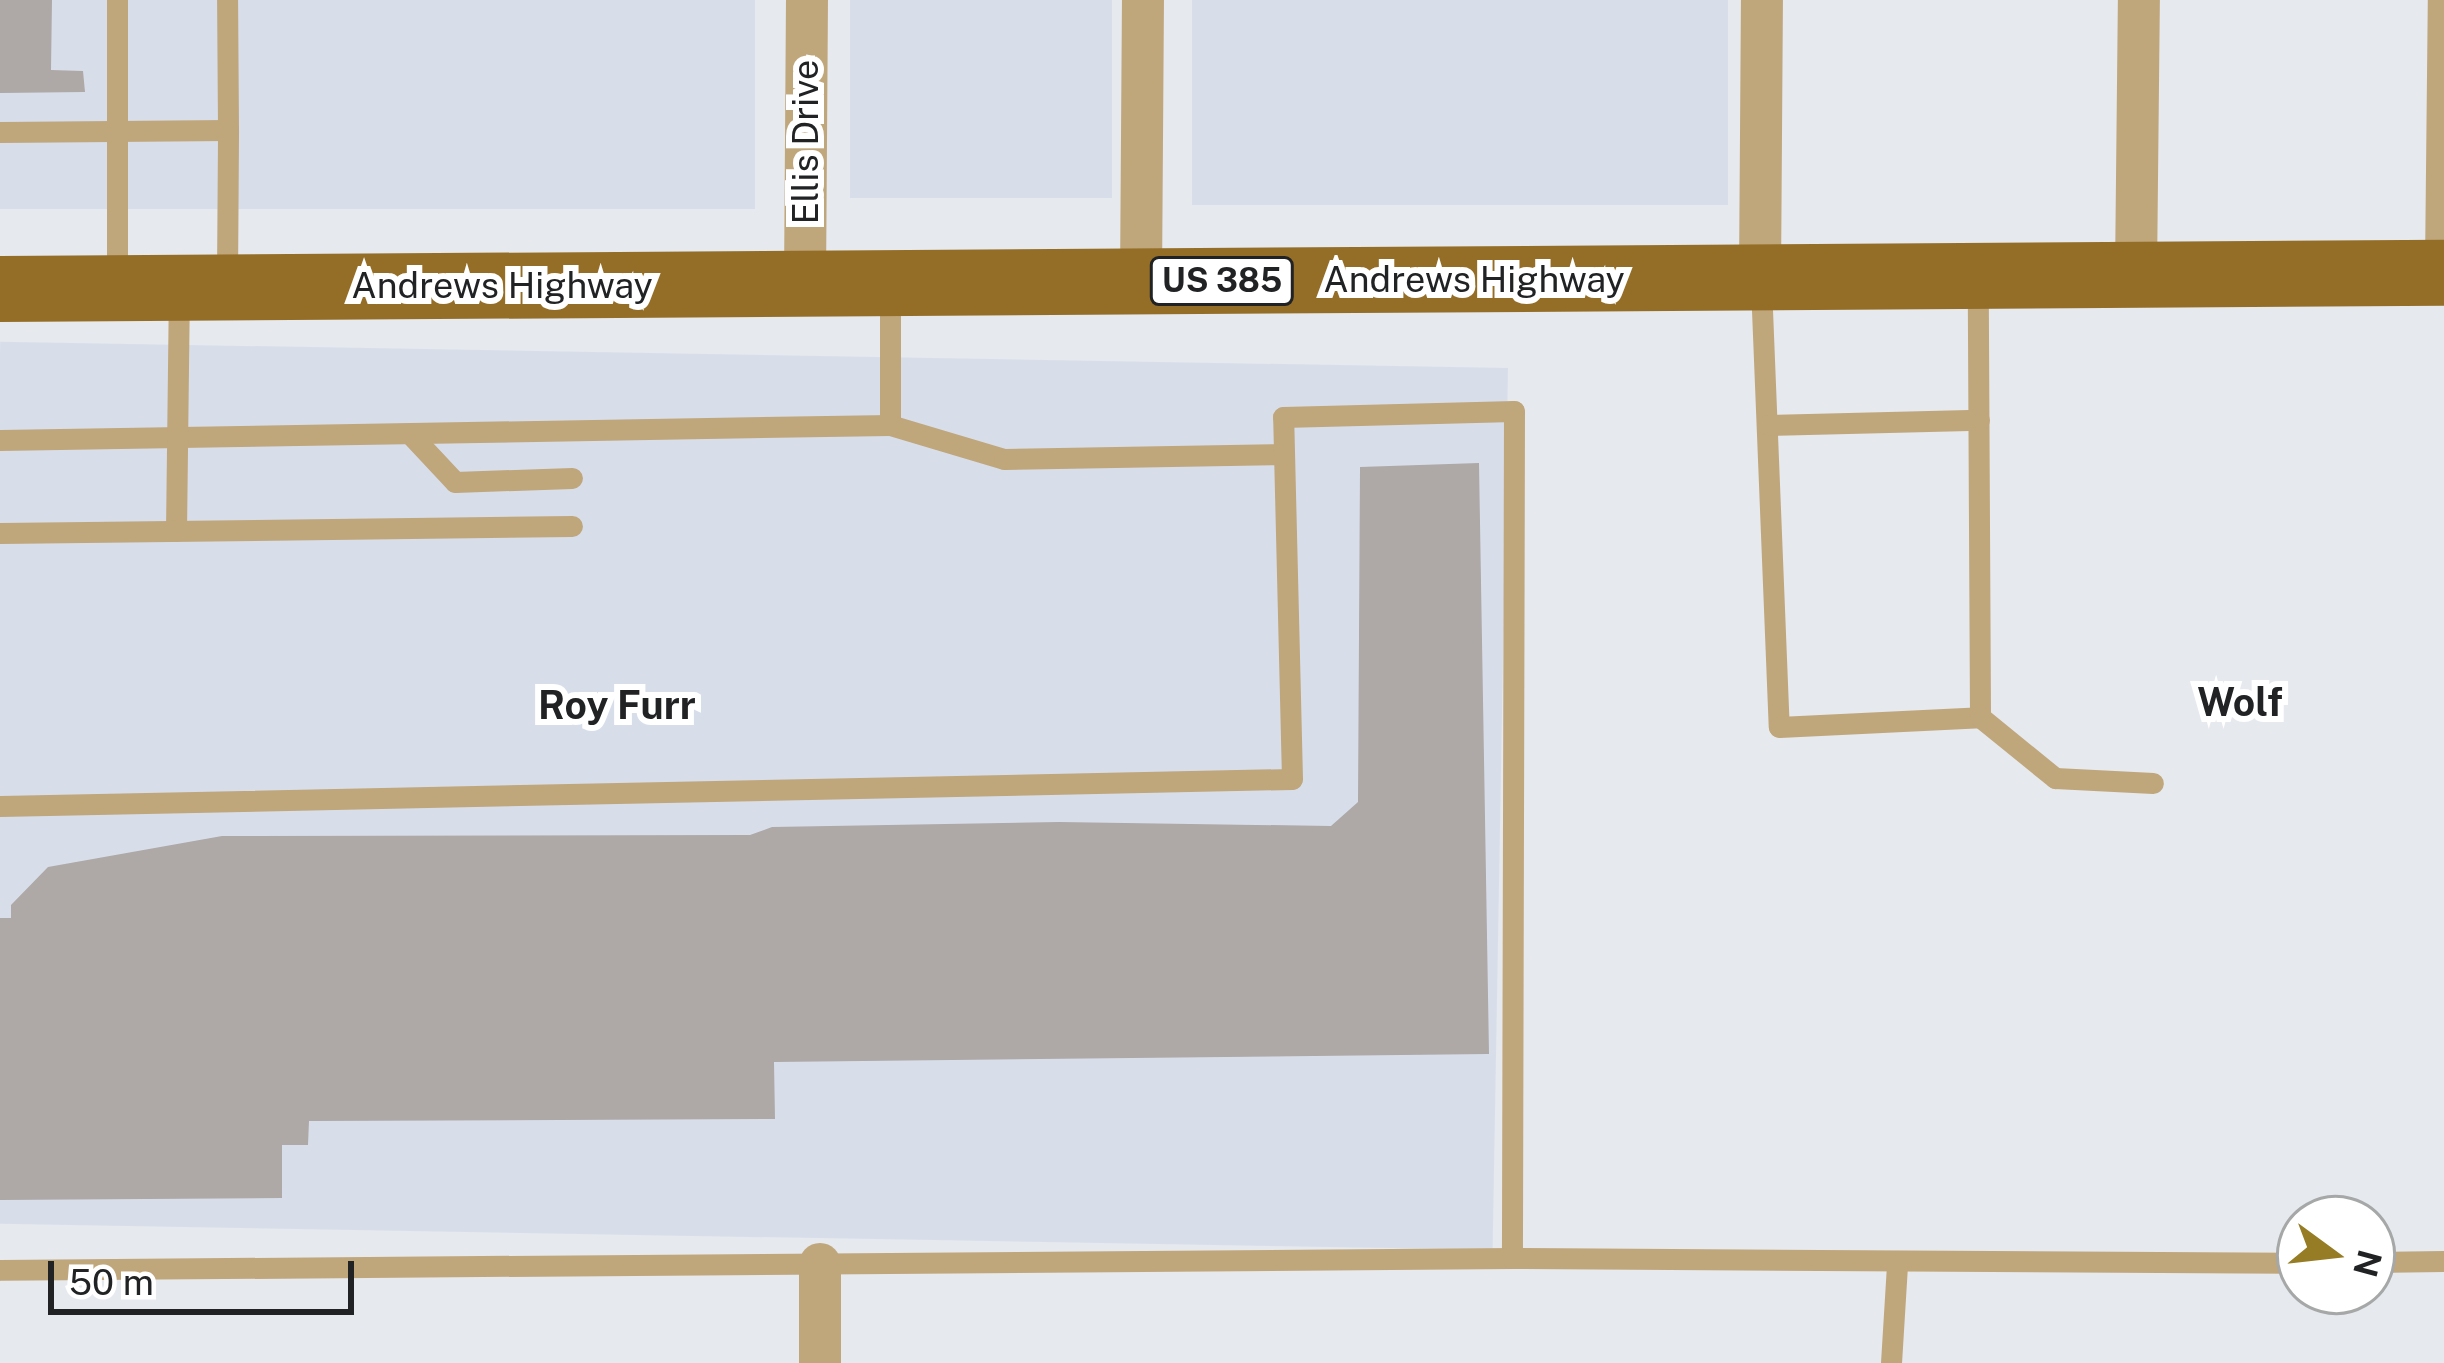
<!DOCTYPE html>
<html>
<head>
<meta charset="utf-8">
<style>
	body { margin:0 }
	#map { position:relative; width:2444px; height:1363px; overflow:hidden; background:#e6e9ee; font-family:"Public Sans",sans-serif }
	div>[style] { position:absolute }
	.built>* { inset:0; background:#d7deea; transform-origin:0 0 }
	.building>* { inset:0; background:#aea8a6 }
	.service>* { height:21px; margin:-10.5px; padding:0 10.5px; transform-origin:10.5px; border-radius:10.5px; background:#c0a67b }
	.minor>* { height:42px; margin:-21px; padding:0 21px; transform-origin:21px; border-radius:21px; background:#c0a67b }
	.primary>* { height:66px; margin:-33px; padding:0 33px; transform-origin:33px; border-radius:33px; background:#946e27 }
	span { translate:-50% -50%; white-space:nowrap; text-align:center; line-height:1.15; -webkit-text-stroke:12px #fff; paint-order:stroke }
	.shield-label span { padding:3px 9px; background:#fff; border:3px solid; border-radius:9px; -webkit-text-stroke-width:0 }
	.shield-label { font-size:33px; color:#212224; font-weight:700 }
	.street-label { font-size:36px; color:#212224 }
	.neighbourhood-label { font-size:39px; color:#212224; font-weight:700 }
	.north { position:absolute; left:2276px; top:1195px; width:120px; height:120px; box-sizing:border-box; background:#fff; border:3px solid #a6a7a7; border-radius:50%; rotate:105deg; font-size:33px; font-weight:700; line-height:48px; text-align:center; color:#212224 }
	.north::after { content:''; display:block; margin:auto; width:42px; height:54px; background:#967d25; clip-path:polygon(50% 0,100% 100%,50% 72%,0 100%) }
	.scale { position:absolute; left:48px; top:1261px; width:306px; height:54px; box-sizing:border-box; border:6px solid #212224; border-top:0; padding-left:15px; font-size:36px; line-height:42px; white-space:nowrap; color:#212224; -webkit-text-stroke:9px #fff; paint-order:stroke }
</style>
</head>
<body>
<div id="map">
	<div class="built">
		<i style="left:0;top:0;width:755px;height:209px"></i>
		<i style="left:850px;top:0;width:262px;height:198px"></i>
		<i style="left:1192px;top:0;width:536px;height:205px"></i>
		<i style="left:1508px;top:368px;width:882px;height:1508px;rotate:91deg"></i>
	</div>
	<div class="building">
		<i style="clip-path:polygon(0 0,52px 0,51px 70px,83px 71px,85px 92px,0 93px)"></i>
		<i style="clip-path:polygon(1479px 463px,1489px 1054px,774px 1062px,775px 1119px,309px 1121px,308px 1145px,282px 1145px,282px 1198px,0 1200px,0 918px,11px 918px,11px 905px,48px 867px,222px 836px,750px 835px,772px 827px,1059px 822px,1331px 826px,1358px 802px,1360px 467px)"></i>
	</div>
	<div class="service">
		<i style="left:0;top:132px;width:228px;rotate:-0.5deg"></i>
		<i style="left:228px;top:130px;width:130px;rotate:-90.4deg"></i>
		<i style="left:2435px;top:267px;width:267px;rotate:-89.4deg"></i>
		<i style="left:227px;top:279px;width:149px;rotate:-89.6deg"></i>
		<i style="left:117px;top:281px;width:281px;rotate:-90deg"></i>
		<i style="left:1761px;top:285px;width:442px;rotate:87.7deg"></i>
		<i style="left:1779px;top:727px;width:201px;rotate:-2.8deg"></i>
		<i style="left:1980px;top:717px;width:435px;rotate:-90.3deg"></i>
		<i style="left:890px;top:290px;width:135px;rotate:90deg"></i>
		<i style="left:890px;top:425px;width:119px;rotate:16.6deg"></i>
		<i style="left:1004px;top:459px;width:279px;rotate:-1deg"></i>
		<i style="left:1768px;top:425px;width:211px;rotate:-1.4deg"></i>
		<i style="left:412px;top:436px;width:63px;rotate:46.9deg"></i>
		<i style="left:455px;top:482px;width:117px;rotate:-2deg"></i>
		<i style="left:0;top:440px;width:890px;rotate:-0.97deg"></i>
		<i style="left:176px;top:531px;width:239px;rotate:-89.3deg"></i>
		<i style="left:0;top:533px;width:572px;rotate:-0.7deg"></i>
		<i style="left:1980px;top:717px;width:97px;rotate:39.1deg"></i>
		<i style="left:2055px;top:778px;width:98px;rotate:2.9deg"></i>
		<i style="left:0;top:806px;width:1292px;rotate:-1.2deg"></i>
		<i style="left:1292px;top:779px;width:362px;rotate:-91.4deg"></i>
		<i style="left:1283px;top:417px;width:231px;rotate:-1.5deg"></i>
		<i style="left:1514px;top:411px;width:847px;rotate:90.14deg"></i>
		<i style="left:1512px;top:1258px;width:1512px;rotate:179.55deg"></i>
		<i style="left:1512px;top:1258px;width:788px;rotate:0.36deg"></i>
		<i style="left:2372px;top:1262px;width:72px;rotate:-0.8deg"></i>
		<i style="left:1891px;top:1363px;width:98px;rotate:-86.5deg"></i>
	</div>
	<div class="minor">
		<i style="left:2136px;top:275px;width:275px;rotate:-89.4deg"></i>
		<i style="left:1760px;top:278px;width:278px;rotate:-89.6deg"></i>
		<i style="left:1141px;top:282px;width:282px;rotate:-89.6deg"></i>
		<i style="left:805px;top:284px;width:284px;rotate:-89.6deg"></i>
		<i style="left:820px;top:1363px;width:99px;rotate:-90deg"></i>
	</div>
	<div class="primary">
		<i style="left:0;top:289px;width:2444px;rotate:-0.38deg"></i>
	</div>
	<div class="shield-label">
		<span style="left:1222px;top:281px">US 385</span>
	</div>
	<div class="street-label">
		<span style="left:806px;top:142px;rotate:-90deg">Ellis Drive</span>
		<span style="left:1474px;top:280px">Andrews Highway</span>
		<span style="left:502px;top:286px">Andrews Highway</span>
	</div>
	<div class="neighbourhood-label">
		<span style="left:2240px;top:702px">Wolf</span>
		<span style="left:617px;top:705px">Roy Furr</span>
	</div>
	<div class="north">N</div>
	<div class="scale">50 m</div>
</div>
</body>
</html>
